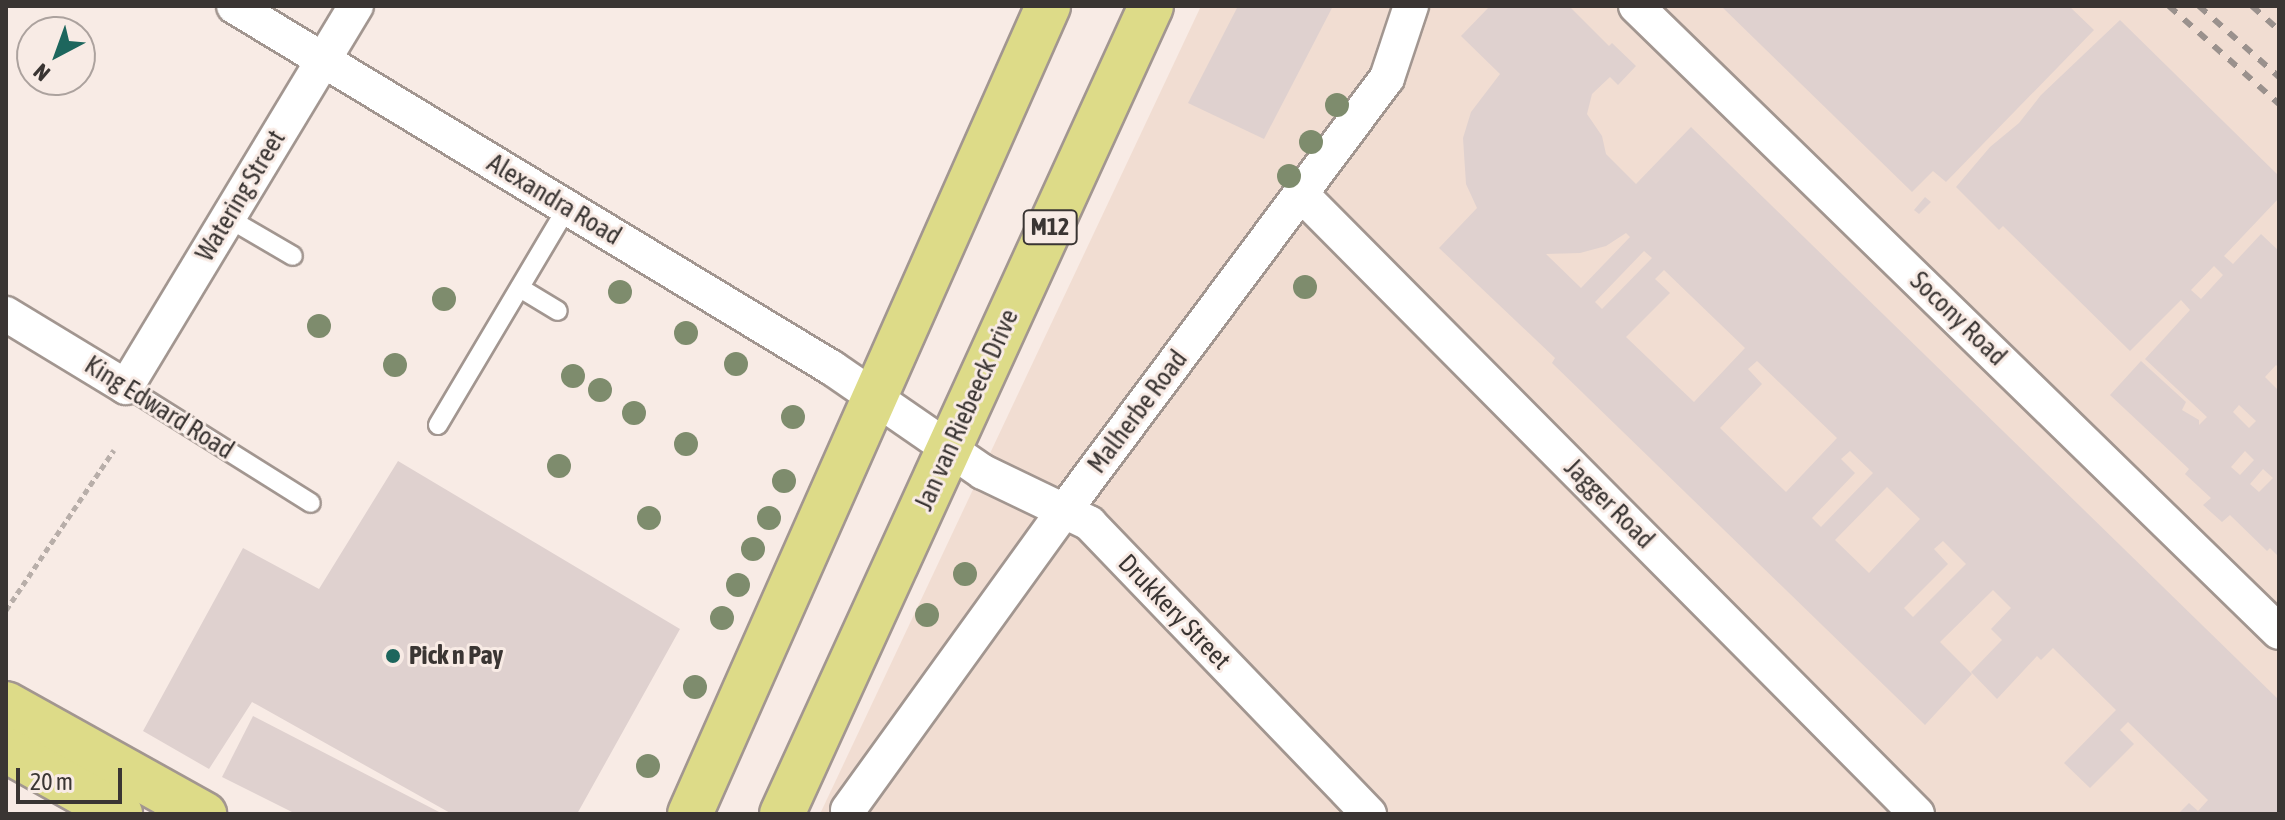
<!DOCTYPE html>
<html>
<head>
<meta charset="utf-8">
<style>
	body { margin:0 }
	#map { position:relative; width:2285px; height:820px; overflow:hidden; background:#f8ebe5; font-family:"Asap Condensed",sans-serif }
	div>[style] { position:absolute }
	.built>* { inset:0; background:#f1ddd2 }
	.building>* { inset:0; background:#dfd1cf }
	.path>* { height:5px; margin-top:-2.5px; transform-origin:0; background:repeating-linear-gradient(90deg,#b8aea9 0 6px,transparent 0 10px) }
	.roads { filter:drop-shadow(2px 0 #a29690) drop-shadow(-2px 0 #a29690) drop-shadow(0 2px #a29690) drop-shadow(0 -2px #a29690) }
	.lane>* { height:18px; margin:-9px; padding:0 9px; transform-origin:9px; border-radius:9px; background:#fff }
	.street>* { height:34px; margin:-17px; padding:0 17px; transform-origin:17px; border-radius:17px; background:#fff }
	.primary>* { height:44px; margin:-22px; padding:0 22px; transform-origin:22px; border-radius:22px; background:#dddb88 }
	.rail>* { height:6px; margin-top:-3px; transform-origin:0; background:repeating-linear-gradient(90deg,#9a918d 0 10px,transparent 0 20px) }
	.trees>* { width:24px; height:24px; margin:-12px; border-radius:50%; background:#7e8c6d }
	.dots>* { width:22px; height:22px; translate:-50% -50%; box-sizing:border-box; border:4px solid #f8ebe5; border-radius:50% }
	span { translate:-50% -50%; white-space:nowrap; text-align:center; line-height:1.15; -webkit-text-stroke:6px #f8ebe5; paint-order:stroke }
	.shield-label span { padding:2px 6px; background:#f8ebe5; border:2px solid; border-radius:6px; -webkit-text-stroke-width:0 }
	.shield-label { font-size:24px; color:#3a3533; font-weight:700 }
	.street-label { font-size:26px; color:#3a3533 }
	.poi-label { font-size:26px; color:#3a3533; font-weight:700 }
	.left { translate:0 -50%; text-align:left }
	.frame { position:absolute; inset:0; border:8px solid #3a3533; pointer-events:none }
	.north { position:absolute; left:16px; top:16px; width:80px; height:80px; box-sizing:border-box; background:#f8ebe5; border:2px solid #aca29e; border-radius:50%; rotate:221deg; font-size:22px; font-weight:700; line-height:32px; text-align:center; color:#3a3533 }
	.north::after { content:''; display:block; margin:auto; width:28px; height:36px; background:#1d665d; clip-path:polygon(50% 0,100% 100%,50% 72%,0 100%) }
	.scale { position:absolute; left:16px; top:768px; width:106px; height:36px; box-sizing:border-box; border:4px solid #3a3533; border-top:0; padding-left:10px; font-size:24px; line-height:28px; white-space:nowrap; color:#3a3533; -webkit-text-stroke:6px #f8ebe5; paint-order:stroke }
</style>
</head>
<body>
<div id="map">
	<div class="built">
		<i style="clip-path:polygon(1201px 6px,2279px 6px,2279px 814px,820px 814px)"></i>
	</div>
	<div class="building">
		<i style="clip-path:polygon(1238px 6px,1333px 6px,1264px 139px,1188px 103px)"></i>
		<i style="clip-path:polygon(evenodd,1490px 6px,1569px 6px,1609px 46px,1612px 43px,1636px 66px,1618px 85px,1610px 77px,1592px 94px,1587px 114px,1602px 136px,1606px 154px,1636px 184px,1691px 127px,2279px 700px,2279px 814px,2178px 814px,2189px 803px,2198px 811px,2208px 800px,2128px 722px,2120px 730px,2134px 744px,2090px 788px,2064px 763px,2116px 710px,2053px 648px,2041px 660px,2037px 656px,1997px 699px,1971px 672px,2002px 640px,1991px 629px,2011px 608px,1993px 590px,1940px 642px,1972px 674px,1925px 725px,1552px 363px,1555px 358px,1439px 248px,1477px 208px,1466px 184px,1463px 138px,1471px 112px,1500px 74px,1461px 36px,1490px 6px,1626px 233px,1630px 237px,1581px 288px,1546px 254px,1580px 253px,1606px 246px,1626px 233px,1490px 6px,1644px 251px,1652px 258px,1602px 309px,1595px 302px,1644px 251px,1490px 6px,1664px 270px,1745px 348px,1694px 402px,1626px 337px,1670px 293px,1655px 279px,1664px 270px,1490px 6px,1757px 361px,1837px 438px,1786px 492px,1720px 428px,1762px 384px,1748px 369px,1757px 361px,1490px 6px,1850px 451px,1873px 473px,1821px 527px,1812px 518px,1855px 473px,1841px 459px,1850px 451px,1490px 6px,1887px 487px,1920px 519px,1869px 573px,1835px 540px,1887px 487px,1490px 6px,1943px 541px,1966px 564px,1913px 617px,1904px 608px,1948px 564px,1934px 549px,1943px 541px)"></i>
		<i style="clip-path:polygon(1721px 6px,2069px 6px,2094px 30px,1946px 182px,1933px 171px,1912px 192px)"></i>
		<i style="clip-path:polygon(evenodd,2120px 20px,2279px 176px,2279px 198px,2224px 256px,2233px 264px,2261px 234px,2279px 251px,2279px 368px,2276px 365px,2265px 377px,2279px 391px,2279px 557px,2270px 548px,2267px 551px,2230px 515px,2222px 522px,2203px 505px,2211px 498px,2185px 474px,2189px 469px,2110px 395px,2141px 361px,2186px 402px,2182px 410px,2199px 420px,2199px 425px,2207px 417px,2145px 359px,2190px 310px,2181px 300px,2130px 351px,2003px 226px,1999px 230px,1956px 187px,1990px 147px,2019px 123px,2041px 95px,2120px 20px,2214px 266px,2223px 275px,2201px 299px,2191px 290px,2214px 266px,2120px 20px,2239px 405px,2256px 421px,2249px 428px,2233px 412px,2239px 405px,2120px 20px,2245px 451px,2254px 460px,2240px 475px,2231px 467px,2245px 451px,2120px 20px,2263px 469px,2273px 478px,2259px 492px,2250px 484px,2263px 469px)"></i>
		<i style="clip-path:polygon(1925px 197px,1931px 202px,1919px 214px,1914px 210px)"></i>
		<i style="clip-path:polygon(398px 461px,680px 629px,577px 814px,452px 814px,252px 702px,209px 769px,143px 731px,243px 548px,319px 589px)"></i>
		<i style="clip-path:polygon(253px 716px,443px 814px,296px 814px,222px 777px)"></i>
	</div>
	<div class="path">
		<i style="left:6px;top:610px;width:193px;rotate:-56deg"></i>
	</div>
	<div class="roads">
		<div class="lane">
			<i style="left:228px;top:218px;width:75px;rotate:30.3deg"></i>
			<i style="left:520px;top:288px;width:44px;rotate:31.2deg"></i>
			<i style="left:126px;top:387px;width:218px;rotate:32.1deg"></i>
			<i style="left:438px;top:425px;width:252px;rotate:-59.3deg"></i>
		</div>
		<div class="street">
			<i style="left:234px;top:6px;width:699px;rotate:31.19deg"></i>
			<i style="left:832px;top:368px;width:183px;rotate:34.6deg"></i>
			<i style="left:983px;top:472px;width:118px;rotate:25.7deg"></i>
			<i style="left:1089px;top:523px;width:404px;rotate:46.1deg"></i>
			<i style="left:1636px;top:6px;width:897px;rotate:44.23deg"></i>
			<i style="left:1301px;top:194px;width:874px;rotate:45.19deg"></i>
			<i style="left:6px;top:314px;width:140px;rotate:31.3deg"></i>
			<i style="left:126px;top:387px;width:445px;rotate:-58.9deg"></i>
			<i style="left:848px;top:810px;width:369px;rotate:-54.2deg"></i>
			<i style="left:1064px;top:511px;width:540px;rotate:-53.28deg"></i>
			<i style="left:1387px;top:78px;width:76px;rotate:-71.6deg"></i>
		</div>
		<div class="primary">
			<i style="left:6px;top:704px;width:227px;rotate:29.1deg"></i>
			<i style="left:6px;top:750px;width:131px;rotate:29.3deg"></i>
			<i style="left:690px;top:814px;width:884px;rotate:-66.1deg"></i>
			<i style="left:782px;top:814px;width:888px;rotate:-65.45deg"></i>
		</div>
	</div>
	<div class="rail">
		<i style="left:2169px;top:6px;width:147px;rotate:41.7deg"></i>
		<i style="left:2199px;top:6px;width:107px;rotate:41.6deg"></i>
		<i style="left:2252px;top:6px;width:36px;rotate:42deg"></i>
	</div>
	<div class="trees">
		<i style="left:1337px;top:105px"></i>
		<i style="left:1311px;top:142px"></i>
		<i style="left:1289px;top:176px"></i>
		<i style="left:1305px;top:287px"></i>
		<i style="left:620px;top:292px"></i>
		<i style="left:444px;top:299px"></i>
		<i style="left:319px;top:326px"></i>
		<i style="left:686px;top:333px"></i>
		<i style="left:736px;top:364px"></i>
		<i style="left:395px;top:365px"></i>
		<i style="left:573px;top:376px"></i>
		<i style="left:600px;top:390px"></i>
		<i style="left:634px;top:413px"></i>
		<i style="left:793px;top:417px"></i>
		<i style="left:686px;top:444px"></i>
		<i style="left:559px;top:466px"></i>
		<i style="left:784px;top:481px"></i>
		<i style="left:649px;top:518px"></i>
		<i style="left:769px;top:518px"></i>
		<i style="left:753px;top:549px"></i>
		<i style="left:965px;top:574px"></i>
		<i style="left:738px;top:585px"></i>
		<i style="left:927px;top:615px"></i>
		<i style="left:722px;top:618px"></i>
		<i style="left:695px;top:687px"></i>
		<i style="left:648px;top:766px"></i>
	</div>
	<div class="dots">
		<i style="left:393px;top:656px;background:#1d665d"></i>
	</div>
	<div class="shield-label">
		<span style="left:1050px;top:227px">M12</span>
	</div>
	<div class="street-label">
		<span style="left:241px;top:196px;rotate:-59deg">Watering Street</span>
		<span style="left:554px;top:200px;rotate:31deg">Alexandra Road</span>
		<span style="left:1958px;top:319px;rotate:44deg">Socony Road</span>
		<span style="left:159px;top:408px;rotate:32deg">King Edward Road</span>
		<span style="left:967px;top:410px;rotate:-66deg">Jan van Riebeeck Drive</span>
		<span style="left:1138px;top:412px;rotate:-53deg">Malherbe Road</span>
		<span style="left:1609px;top:504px;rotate:45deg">Jagger Road</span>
		<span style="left:1174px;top:612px;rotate:46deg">Drukkery Street</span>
	</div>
	<div class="poi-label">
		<span class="left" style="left:409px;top:656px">Pick n Pay</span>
	</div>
	<div class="frame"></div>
	<div class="north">N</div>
	<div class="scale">20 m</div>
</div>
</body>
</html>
